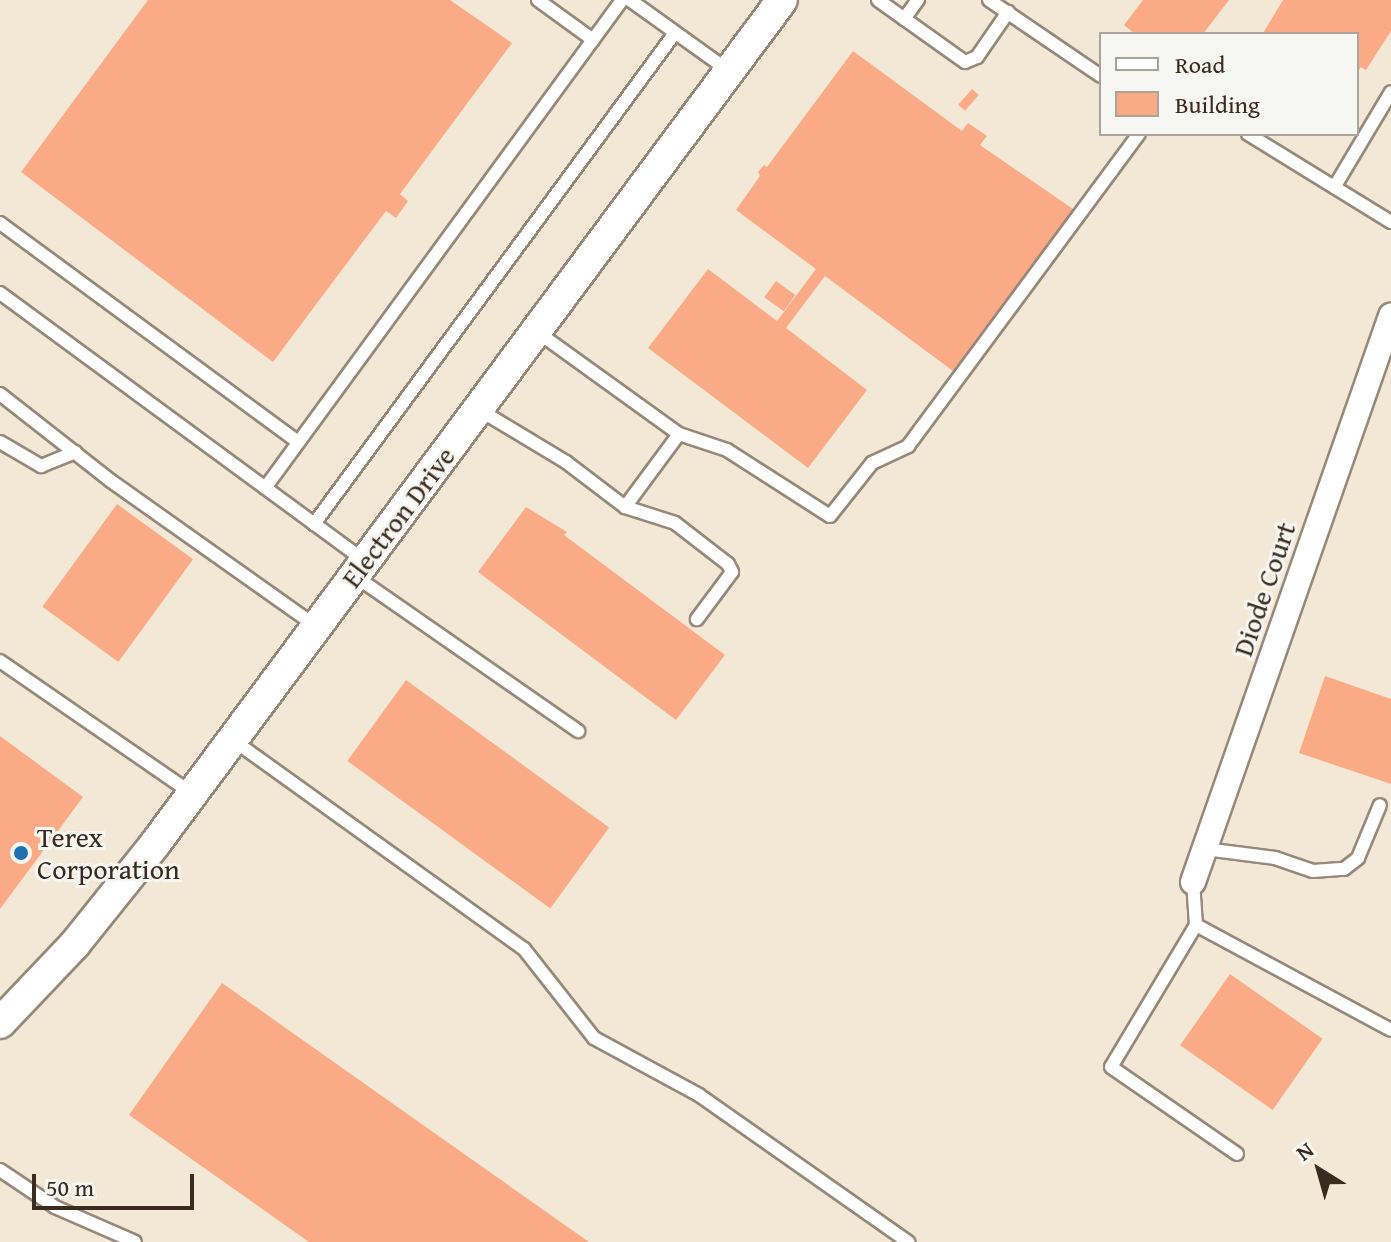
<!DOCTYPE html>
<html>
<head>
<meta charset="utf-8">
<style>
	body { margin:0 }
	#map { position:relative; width:1391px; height:1242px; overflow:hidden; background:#f3e8d5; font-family:"Gentium Book Plus",serif }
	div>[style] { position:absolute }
	.building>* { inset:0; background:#faab86; transform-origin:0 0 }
	.roads { filter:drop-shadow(2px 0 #97897a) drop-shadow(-2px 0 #97897a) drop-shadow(0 2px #97897a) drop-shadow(0 -2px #97897a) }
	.service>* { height:12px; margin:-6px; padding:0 6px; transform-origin:6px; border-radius:6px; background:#fff }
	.minor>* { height:24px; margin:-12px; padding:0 12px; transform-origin:12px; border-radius:12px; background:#fff }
	.tertiary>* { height:30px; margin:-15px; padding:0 15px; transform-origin:15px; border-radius:15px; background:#fff }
	.dots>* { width:22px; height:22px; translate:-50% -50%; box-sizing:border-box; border:4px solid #f6f6f2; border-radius:50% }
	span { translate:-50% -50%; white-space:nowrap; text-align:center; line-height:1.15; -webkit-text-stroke:6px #f6f6f2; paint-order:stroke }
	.street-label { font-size:28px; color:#3b2a1e }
	.poi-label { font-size:28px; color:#3b2a1e }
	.left { translate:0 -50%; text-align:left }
	.legend { position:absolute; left:1099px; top:32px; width:260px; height:104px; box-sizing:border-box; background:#f6f6f2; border:2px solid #aba49d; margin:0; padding:10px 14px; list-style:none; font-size:24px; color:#3b2a1e }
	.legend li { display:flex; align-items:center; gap:16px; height:40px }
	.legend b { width:40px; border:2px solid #aba49d }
	.north { position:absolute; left:1279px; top:1130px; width:80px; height:80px; -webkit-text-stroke:6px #f6f6f2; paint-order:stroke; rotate:323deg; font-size:22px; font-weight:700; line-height:32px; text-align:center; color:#3b2a1e }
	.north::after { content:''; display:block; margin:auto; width:28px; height:36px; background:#3b2a1e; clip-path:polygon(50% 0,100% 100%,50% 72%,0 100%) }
	.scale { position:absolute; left:32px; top:1174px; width:162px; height:36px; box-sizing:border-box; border:4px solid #3b2a1e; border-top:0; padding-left:10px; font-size:24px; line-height:28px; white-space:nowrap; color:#3b2a1e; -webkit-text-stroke:6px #f6f6f2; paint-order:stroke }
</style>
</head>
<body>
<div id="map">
	<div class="building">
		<i style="clip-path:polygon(148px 0,450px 0,512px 43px,400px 194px,408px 201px,396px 218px,386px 211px,273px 362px,21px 172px)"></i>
		<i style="clip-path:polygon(1143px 0,1229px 0,1203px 34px,1135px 34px,1124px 25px)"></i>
		<i style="clip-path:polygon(1283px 0,1391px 0,1391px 31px,1366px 70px,1361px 67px,1357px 73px,1357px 34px,1263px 33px)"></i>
		<i style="clip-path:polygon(853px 51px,962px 131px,968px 123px,987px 136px,980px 145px,1073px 209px,1072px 215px,957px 374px,825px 276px,786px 328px,867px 390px,808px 468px,648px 348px,708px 269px,777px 321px,816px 269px,736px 210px,760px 176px,758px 172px,764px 165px,767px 167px)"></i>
		<i style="left:972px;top:89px;width:9px;height:21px;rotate:41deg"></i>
		<i style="left:776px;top:281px;width:24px;height:20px;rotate:36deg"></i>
		<i style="left:117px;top:504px;width:94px;height:127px;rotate:36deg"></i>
		<i style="clip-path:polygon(526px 507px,567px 532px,564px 535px,725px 655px,676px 720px,478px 572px)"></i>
		<i style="clip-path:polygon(1325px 676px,1391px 699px,1391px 784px,1299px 753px)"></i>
		<i style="left:406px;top:680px;width:251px;height:100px;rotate:36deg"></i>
		<i style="clip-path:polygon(0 736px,83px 797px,0 909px)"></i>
		<i style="left:1230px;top:974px;width:113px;height:87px;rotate:35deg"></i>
		<i style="clip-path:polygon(222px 983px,406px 1113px,589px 1242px,309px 1242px,129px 1115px)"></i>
	</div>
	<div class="roads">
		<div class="service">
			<i style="left:538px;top:0;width:68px;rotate:36deg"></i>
			<i style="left:630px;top:0;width:122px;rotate:35.6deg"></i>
			<i style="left:878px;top:0;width:107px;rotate:35.5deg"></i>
			<i style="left:965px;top:62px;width:13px;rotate:-23deg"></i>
			<i style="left:977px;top:57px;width:55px;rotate:-55.4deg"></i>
			<i style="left:989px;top:0;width:135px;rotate:34.2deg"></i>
			<i style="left:904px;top:19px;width:24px;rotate:-54deg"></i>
			<i style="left:1248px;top:134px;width:168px;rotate:31.6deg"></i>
			<i style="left:1335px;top:186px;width:109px;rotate:-59.2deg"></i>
			<i style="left:0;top:223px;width:370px;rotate:36.3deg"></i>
			<i style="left:0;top:293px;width:453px;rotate:36.3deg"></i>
			<i style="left:536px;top:331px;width:176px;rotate:35.8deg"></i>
			<i style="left:679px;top:434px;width:91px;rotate:126.5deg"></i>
			<i style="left:0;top:394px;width:141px;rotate:38.1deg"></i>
			<i style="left:111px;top:481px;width:252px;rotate:35.3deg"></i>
			<i style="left:478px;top:409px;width:103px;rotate:31.1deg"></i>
			<i style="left:566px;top:462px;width:74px;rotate:37.3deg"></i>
			<i style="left:625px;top:507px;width:52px;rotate:17.7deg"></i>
			<i style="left:675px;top:523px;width:67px;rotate:37.7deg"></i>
			<i style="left:728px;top:564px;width:9px;rotate:63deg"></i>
			<i style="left:732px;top:572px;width:59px;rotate:126.7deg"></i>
			<i style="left:679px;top:434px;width:51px;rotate:18.4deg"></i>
			<i style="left:727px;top:450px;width:122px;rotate:32.7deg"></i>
			<i style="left:830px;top:516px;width:68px;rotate:-51.6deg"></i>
			<i style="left:872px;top:463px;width:40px;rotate:-25deg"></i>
			<i style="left:908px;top:446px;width:388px;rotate:-53.5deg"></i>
			<i style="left:0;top:442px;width:48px;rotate:30.3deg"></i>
			<i style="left:41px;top:466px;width:37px;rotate:-22deg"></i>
			<i style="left:265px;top:488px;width:605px;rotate:-53.81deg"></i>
			<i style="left:314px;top:524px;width:609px;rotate:-53.68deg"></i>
			<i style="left:355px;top:576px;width:272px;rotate:34.8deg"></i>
			<i style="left:0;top:661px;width:234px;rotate:34.6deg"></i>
			<i style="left:233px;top:740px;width:358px;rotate:35.7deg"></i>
			<i style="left:524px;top:949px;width:113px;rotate:51.8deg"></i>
			<i style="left:594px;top:1038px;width:119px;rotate:28.5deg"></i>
			<i style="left:699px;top:1095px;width:256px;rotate:35.1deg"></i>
			<i style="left:1205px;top:849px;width:71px;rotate:7.3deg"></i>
			<i style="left:1275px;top:858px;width:40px;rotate:18.9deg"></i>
			<i style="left:1313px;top:871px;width:31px;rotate:-4deg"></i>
			<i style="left:1344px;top:869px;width:18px;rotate:-38deg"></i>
			<i style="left:1358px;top:858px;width:57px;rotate:-67.5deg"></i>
			<i style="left:1193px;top:882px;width:43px;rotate:86deg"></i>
			<i style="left:1196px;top:925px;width:165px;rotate:120.9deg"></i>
			<i style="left:1111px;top:1067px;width:153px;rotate:34.6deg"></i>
			<i style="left:1196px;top:925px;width:221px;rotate:28.3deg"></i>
			<i style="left:0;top:1170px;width:66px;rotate:33.9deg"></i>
			<i style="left:55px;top:1207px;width:87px;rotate:23.6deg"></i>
		</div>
		<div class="minor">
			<i style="left:1193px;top:882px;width:600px;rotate:-70.72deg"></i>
		</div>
		<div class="tertiary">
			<i style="left:0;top:1023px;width:109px;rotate:-46.5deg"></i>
			<i style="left:75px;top:944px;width:128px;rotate:-51.3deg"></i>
			<i style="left:155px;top:844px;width:1051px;rotate:-53.39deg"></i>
		</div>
	</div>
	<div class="dots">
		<i style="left:21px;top:853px;background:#1f6fb2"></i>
	</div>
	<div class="street-label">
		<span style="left:398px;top:517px;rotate:-53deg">Electron Drive</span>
		<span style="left:1264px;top:589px;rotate:-71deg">Diode Court</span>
	</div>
	<div class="poi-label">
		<span class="left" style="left:37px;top:853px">Terex<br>Corporation</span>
	</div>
	<ul class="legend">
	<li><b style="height:10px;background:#fff"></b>Road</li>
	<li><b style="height:22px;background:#faab86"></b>Building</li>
	</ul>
	<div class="north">N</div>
	<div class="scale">50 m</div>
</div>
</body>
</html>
